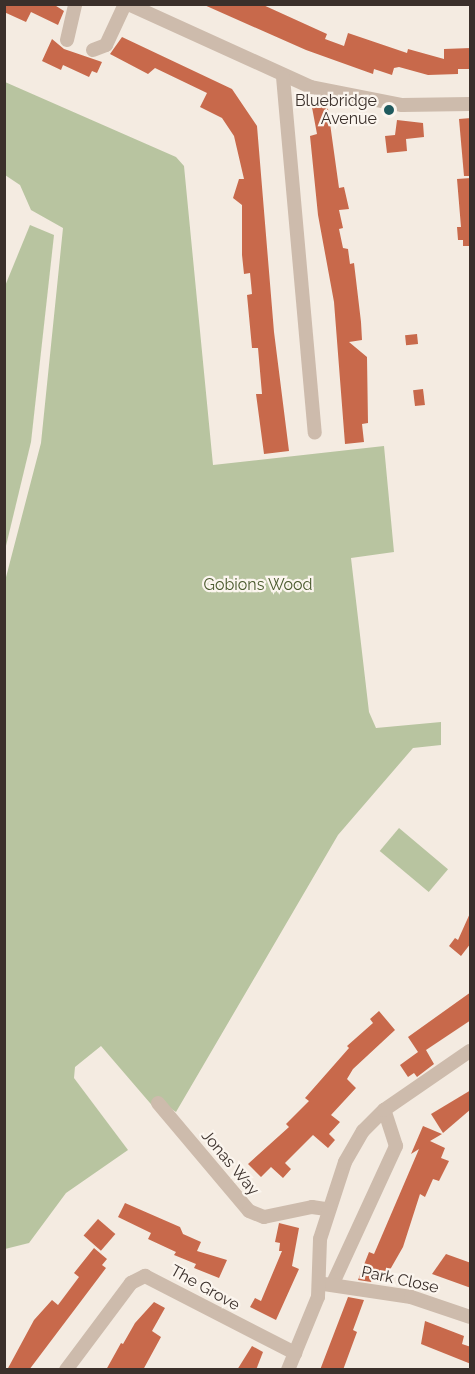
<!DOCTYPE html>
<html>
<head>
<meta charset="utf-8">
<style>
	body { margin:0 }
	#map { position:relative; width:475px; height:1374px; overflow:hidden; background:#f4ebe1; font-family:Raleway,sans-serif }
	div>[style] { position:absolute }
	.green>* { inset:0; background:#b8c4a0; transform-origin:0 0 }
	.building>* { inset:0; background:#c8694b; transform-origin:0 0 }
	.minor>* { height:14px; margin:-7px; padding:0 7px; transform-origin:7px; border-radius:7px; background:#cdbbac }
	.dots>* { width:16px; height:16px; translate:-50% -50%; box-sizing:border-box; border:3px solid #fbf5ee; border-radius:50% }
	span { translate:-50% -50%; white-space:nowrap; text-align:center; line-height:1.15; -webkit-text-stroke:4.5px #fbf5ee; paint-order:stroke }
	.poi-label { font-size:16px; color:#3b302b }
	.right { translate:-100% -50%; text-align:right }
	.park-label { font-size:16px; color:#4a5a2e }
	.street-label { font-size:16px; color:#3b302b }
	.frame { position:absolute; inset:0; border:6px solid #3b302b; pointer-events:none }
</style>
</head>
<body>
<div id="map">
	<div class="green">
		<i style="clip-path:polygon(5px 82px,176px 157px,184px 166px,213px 465px,384px 446px,394px 552px,351px 558px,369px 712px,376px 728px,441px 722px,441px 745px,413px 748px,338px 835px,176px 1112px,170px 1108px,156px 1110px,101px 1046px,75px 1067px,74px 1078px,128px 1150px,66px 1193px,29px 1243px,5px 1249px,5px 581px,41px 443px,63px 228px,31px 210px,20px 185px,5px 175px)"></i>
		<i style="clip-path:polygon(30px 225px,54px 235px,31px 442px,5px 550px,5px 286px)"></i>
		<i style="left:399px;top:828px;width:64px;height:30px;rotate:40deg"></i>
	</div>
	<div class="building">
		<i style="clip-path:polygon(4px 4px,53px 4px,64px 11px,58px 25px,31px 12px,26px 22px,4px 12px)"></i>
		<i style="clip-path:polygon(202px 4px,261px 4px,327px 34px,325px 39px,344px 46px,348px 33px,407px 53px,408px 49px,444px 59px,444px 49px,471px 48px,471px 69px,458px 69px,458px 74px,428px 75px,399px 67px,394px 68px,392px 75px,374px 69px,373px 74px,306px 50px)"></i>
		<i style="clip-path:polygon(122px 37px,232px 89px,257px 126px,274px 332px,289px 451px,264px 454px,256px 394px,262px 394px,258px 348px,252px 348px,247px 295px,252px 294px,250px 273px,244px 274px,242px 255px,242px 205px,233px 198px,239px 179px,244px 179px,234px 136px,222px 118px,200px 107px,207px 93px,155px 68px,148px 74px,110px 54px)"></i>
		<i style="clip-path:polygon(52px 39px,64px 49px,102px 62px,97px 73px,92px 71px,89px 77px,63px 65px,61px 70px,42px 61px)"></i>
		<i style="clip-path:polygon(311px 102px,328px 109px,339px 188px,344px 187px,349px 209px,339px 210px,343px 228px,339px 229px,343px 248px,348px 249px,350px 264px,354px 263px,361px 322px,362px 340px,349px 342px,367px 357px,368px 423px,362px 424px,364px 442px,345px 444px,334px 302px,318px 215px,310px 136px,317px 134px)"></i>
		<i style="clip-path:polygon(471px 118px,471px 176px,464px 176px,459px 119px)"></i>
		<i style="clip-path:polygon(397px 120px,423px 123px,424px 137px,406px 139px,407px 151px,387px 153px,385px 136px,395px 135px)"></i>
		<i style="clip-path:polygon(471px 178px,471px 246px,463px 246px,463px 240px,458px 240px,457px 227px,461px 227px,457px 179px)"></i>
		<i style="left:417px;top:334px;width:10px;height:12px;rotate:84deg"></i>
		<i style="left:423px;top:389px;width:16px;height:10px;rotate:83deg"></i>
		<i style="clip-path:polygon(471px 911px,471px 943px,461px 956px,449px 946px,455px 938px,458px 940px)"></i>
		<i style="clip-path:polygon(471px 992px,471px 1020px,426px 1050px,434px 1064px,417px 1077px,414px 1073px,408px 1077px,400px 1065px,418px 1052px,408px 1037px)"></i>
		<i style="clip-path:polygon(379px 1011px,395px 1030px,353px 1069px,347px 1079px,356px 1088px,331px 1115px,340px 1122px,329px 1134px,335px 1140px,328px 1148px,313px 1135px,285px 1163px,291px 1169px,283px 1178px,271px 1167px,261px 1177px,248px 1164px,289px 1127px,286px 1124px,309px 1101px,305px 1098px,349px 1048px,347px 1046px,373px 1023px,370px 1019px)"></i>
		<i style="clip-path:polygon(471px 1090px,471px 1109px,443px 1133px,431px 1114px)"></i>
		<i style="clip-path:polygon(423px 1126px,442px 1134px,430px 1141px,445px 1148px,441px 1158px,449px 1161px,439px 1181px,433px 1179px,425px 1197px,420px 1194px,403px 1247px,383px 1282px,373px 1277px,371px 1282px,358px 1280px,369px 1252px,374px 1254px,419px 1149px,411px 1154px)"></i>
		<i style="clip-path:polygon(125px 1203px,180px 1227px,183px 1234px,201px 1242px,197px 1251px,227px 1260px,219px 1278px,194px 1268px,196px 1264px,174px 1255px,176px 1252px,148px 1239px,151px 1233px,118px 1217px)"></i>
		<i style="left:98px;top:1219px;width:23px;height:22px;rotate:41deg"></i>
		<i style="clip-path:polygon(279px 1223px,299px 1228px,292px 1266px,299px 1269px,276px 1320px,250px 1307px,255px 1298px,261px 1301px,282px 1251px,279px 1251px,280px 1243px,275px 1242px)"></i>
		<i style="clip-path:polygon(94px 1248px,107px 1259px,102px 1265px,106px 1268px,29px 1370px,7px 1370px,34px 1320px,52px 1300px,58px 1305px,79px 1277px,74px 1273px)"></i>
		<i style="clip-path:polygon(446px 1254px,471px 1263px,471px 1288px,432px 1274px)"></i>
		<i style="clip-path:polygon(348px 1297px,364px 1300px,353px 1330px,357px 1332px,343px 1370px,320px 1370px)"></i>
		<i style="clip-path:polygon(154px 1302px,165px 1308px,152px 1331px,161px 1337px,143px 1370px,106px 1370px,121px 1343px,123px 1344px,135px 1323px)"></i>
		<i style="clip-path:polygon(425px 1321px,464px 1336px,462px 1344px,471px 1347px,471px 1364px,421px 1344px)"></i>
		<i style="clip-path:polygon(252px 1346px,263px 1352px,256px 1370px,237px 1370px)"></i>
	</div>
	<div class="minor">
		<i style="left:128px;top:4px;width:201px;rotate:24.4deg"></i>
		<i style="left:311px;top:87px;width:93px;rotate:11.2deg"></i>
		<i style="left:402px;top:105px;width:68px;rotate:-0.8deg"></i>
		<i style="left:67px;top:40px;width:37px;rotate:-77deg"></i>
		<i style="left:93px;top:50px;width:14px;rotate:-21deg"></i>
		<i style="left:106px;top:45px;width:45px;rotate:-65.1deg"></i>
		<i style="left:283px;top:77px;width:357px;rotate:84.9deg"></i>
		<i style="left:158px;top:1103px;width:141px;rotate:49.9deg"></i>
		<i style="left:249px;top:1211px;width:16px;rotate:22deg"></i>
		<i style="left:264px;top:1217px;width:49px;rotate:-11.8deg"></i>
		<i style="left:312px;top:1207px;width:15px;rotate:8deg"></i>
		<i style="left:333px;top:1283px;width:151px;rotate:-65.3deg"></i>
		<i style="left:396px;top:1146px;width:38px;rotate:-108deg"></i>
		<i style="left:324px;top:1284px;width:88px;rotate:8.5deg"></i>
		<i style="left:411px;top:1297px;width:62px;rotate:18.7deg"></i>
		<i style="left:66px;top:1370px;width:109px;rotate:-53.2deg"></i>
		<i style="left:131px;top:1283px;width:16px;rotate:-27deg"></i>
		<i style="left:145px;top:1276px;width:169px;rotate:27.2deg"></i>
		<i style="left:288px;top:1370px;width:79px;rotate:-67.7deg"></i>
		<i style="left:318px;top:1297px;width:58px;rotate:-88deg"></i>
		<i style="left:320px;top:1239px;width:81px;rotate:-72deg"></i>
		<i style="left:345px;top:1162px;width:36px;rotate:-60deg"></i>
		<i style="left:363px;top:1131px;width:30px;rotate:-45deg"></i>
		<i style="left:384px;top:1110px;width:104px;rotate:-34.5deg"></i>
	</div>
	<div class="dots">
		<i style="left:389px;top:110px;background:#1f5a5e"></i>
	</div>
	<div class="poi-label">
		<span class="right" style="left:377px;top:110px">Bluebridge<br>Avenue</span>
	</div>
	<div class="park-label">
		<span style="left:258px;top:585px">Gobions Wood</span>
	</div>
	<div class="street-label">
		<span style="left:230px;top:1163px;rotate:50deg">Jonas Way</span>
		<span style="left:400px;top:1280px;rotate:12deg">Park Close</span>
		<span style="left:205px;top:1288px;rotate:29deg">The Grove</span>
	</div>
	<div class="frame"></div>
</div>
</body>
</html>
